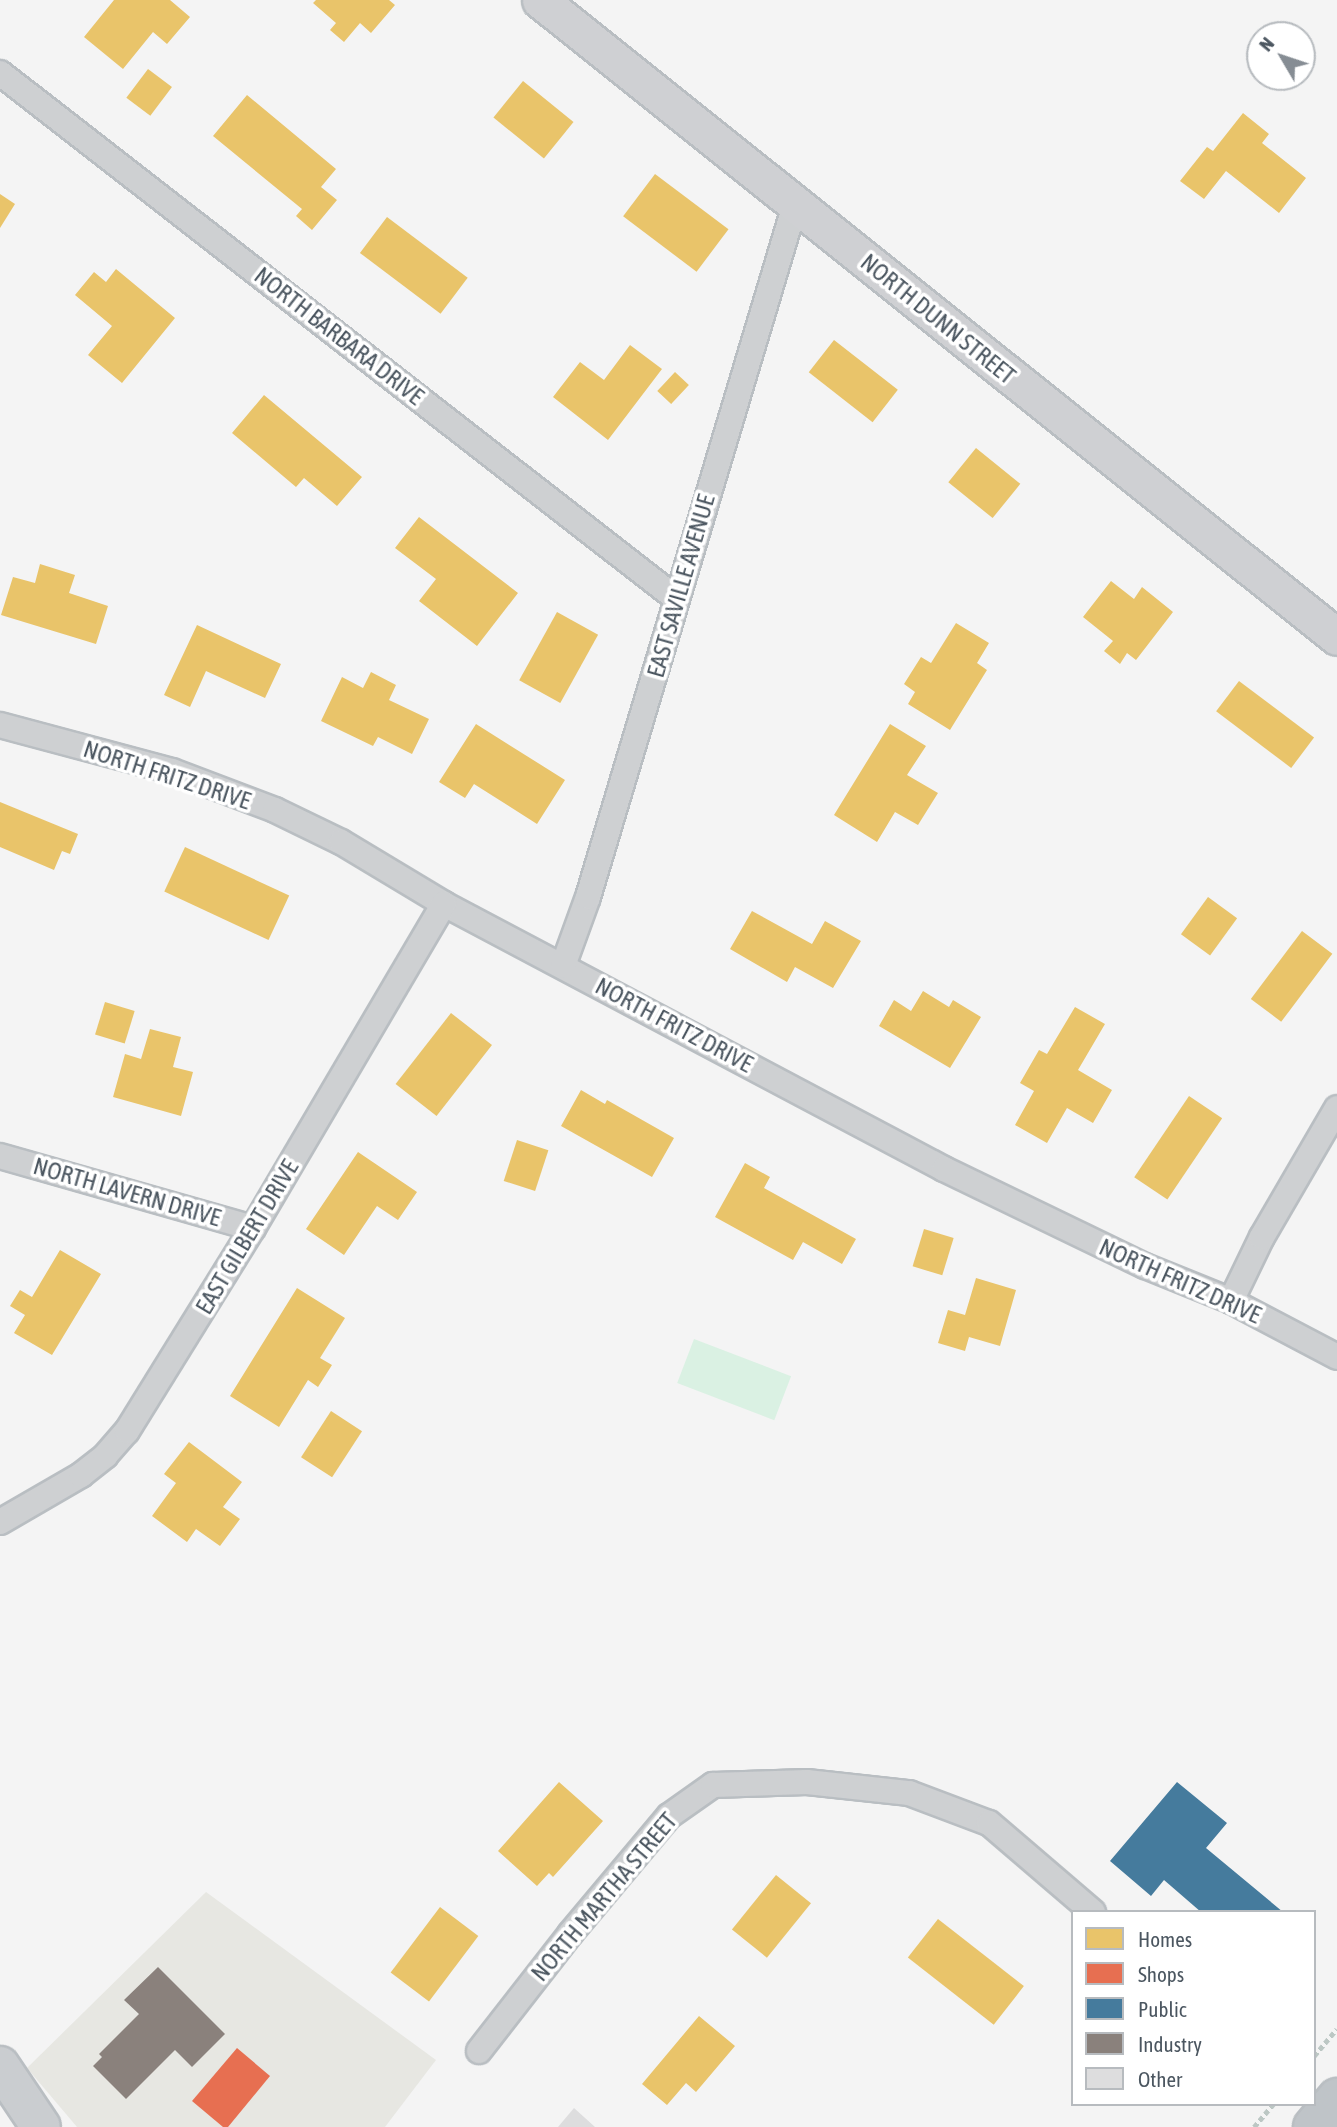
<!DOCTYPE html>
<html>
<head>
<meta charset="utf-8">
<style>
	body { margin:0 }
	#map { position:relative; width:1337px; height:2127px; overflow:hidden; background:#f4f4f4; font-family:"Asap Condensed",sans-serif }
	div>[style] { position:absolute }
	.commercial>* { inset:0; background:#e7e7e2 }
	.green>* { inset:0; background:#daf1e3; transform-origin:0 0 }
	.homes>* { inset:0; background:#e9c46a; transform-origin:0 0 }
	.shops>* { inset:0; background:#e76f51 }
	.public>* { inset:0; background:#457b9d }
	.industry>* { inset:0; background:#8a817c }
	.building>* { inset:0; background:#ddddde }
	.path>* { height:4.5px; margin-top:-2.25px; transform-origin:0; background:repeating-linear-gradient(90deg,#bcc7c4 0 5px,transparent 0 8.5px) }
	.roads { filter:drop-shadow(2px 0 #b9bec2) drop-shadow(-2px 0 #b9bec2) drop-shadow(0 2px #b9bec2) drop-shadow(0 -2px #b9bec2) }
	.street>* { height:24px; margin:-12px; padding:0 12px; transform-origin:12px; border-radius:12px; background:#ced0d2 }
	.secondary>* { height:35px; margin:-17.5px; padding:0 17.5px; transform-origin:17.5px; border-radius:17.5px; background:#cfd0d3 }
	.primary>* { height:38px; margin:-19px; padding:0 19px; transform-origin:19px; border-radius:19px; background:#cacdd0 }
	.highway>* { height:38px; margin:-19px; padding:0 19px; transform-origin:19px; border-radius:19px; background:#bfc4c8 }
	span { translate:-50% -50%; white-space:nowrap; text-align:center; line-height:1.15; -webkit-text-stroke:7px #fff; paint-order:stroke }
	.street-label { font-size:24px; color:#4b5660 }
	.legend { position:absolute; left:1071px; top:1910px; width:245px; height:196px; box-sizing:border-box; background:#fff; border:2px solid #b7bbbf; margin:0; padding:9px 12px; list-style:none; font-size:21px; color:#4b5660 }
	.legend li { display:flex; align-items:center; gap:14px; height:35px }
	.legend b { width:35px; border:2px solid #b7bbbf }
	.north { position:absolute; left:1246px; top:21px; width:70px; height:70px; box-sizing:border-box; background:#fff; border:2px solid #b7bbbf; border-radius:50%; rotate:309deg; font-size:19px; font-weight:700; line-height:28px; text-align:center; color:#4b5660 }
	.north::after { content:''; display:block; margin:auto; width:24px; height:32px; background:#868d94; clip-path:polygon(50% 0,100% 100%,50% 72%,0 100%) }
</style>
</head>
<body>
<div id="map">
	<div class="commercial">
		<i style="clip-path:polygon(206px 1892px,436px 2060px,385px 2127px,77px 2127px,27px 2068px)"></i>
	</div>
	<div class="green">
		<i style="left:694px;top:1339px;width:104px;height:47px;rotate:21deg"></i>
	</div>
	<div class="homes">
		<i style="clip-path:polygon(114px 0,170px 0,190px 17px,167px 44px,153px 32px,123px 69px,84px 37px)"></i>
		<i style="clip-path:polygon(316px 0,389px 0,395px 5px,371px 33px,360px 23px,344px 42px,330px 30px,336px 23px,313px 3px)"></i>
		<i style="left:148px;top:69px;width:30px;height:36px;rotate:37deg"></i>
		<i style="left:523px;top:81px;width:65px;height:47px;rotate:39deg"></i>
		<i style="clip-path:polygon(247px 95px,336px 169px,321px 187px,337px 200px,312px 230px,296px 216px,302px 209px,213px 136px)"></i>
		<i style="clip-path:polygon(1243px 113px,1269px 134px,1262px 143px,1306px 178px,1279px 213px,1226px 171px,1204px 199px,1180px 181px,1207px 147px,1213px 151px)"></i>
		<i style="left:655px;top:174px;width:92px;height:53px;rotate:37deg"></i>
		<i style="clip-path:polygon(0 194px,15px 204px,0 228px)"></i>
		<i style="left:387px;top:217px;width:101px;height:45px;rotate:37deg"></i>
		<i style="clip-path:polygon(116px 269px,175px 318px,122px 383px,88px 355px,112px 326px,75px 295px,94px 272px,106px 282px)"></i>
		<i style="left:834px;top:340px;width:81px;height:41px;rotate:38deg"></i>
		<i style="clip-path:polygon(630px 345px,662px 369px,608px 440px,553px 397px,580px 362px,604px 380px)"></i>
		<i style="left:675px;top:372px;width:19px;height:26px;rotate:43deg"></i>
		<i style="clip-path:polygon(264px 395px,362px 477px,337px 506px,304px 478px,296px 487px,232px 433px)"></i>
		<i style="left:976px;top:448px;width:57px;height:44px;rotate:39deg"></i>
		<i style="clip-path:polygon(419px 517px,518px 593px,477px 646px,419px 601px,436px 579px,395px 548px)"></i>
		<i style="clip-path:polygon(40px 564px,75px 575px,69px 593px,108px 606px,96px 644px,1px 615px,13px 577px,35px 583px)"></i>
		<i style="clip-path:polygon(1111px 581px,1134px 599px,1142px 587px,1173px 612px,1136px 660px,1127px 653px,1120px 664px,1104px 651px,1113px 641px,1083px 617px)"></i>
		<i style="left:557px;top:612px;width:47px;height:78px;rotate:29deg"></i>
		<i style="clip-path:polygon(956px 623px,989px 643px,977px 663px,987px 670px,950px 730px,908px 704px,915px 692px,904px 684px,921px 657px,931px 663px)"></i>
		<i style="clip-path:polygon(197px 625px,281px 664px,265px 698px,206px 671px,190px 707px,164px 695px)"></i>
		<i style="clip-path:polygon(371px 672px,396px 685px,389px 700px,429px 719px,412px 754px,378px 737px,373px 746px,321px 721px,342px 677px,363px 688px)"></i>
		<i style="left:1239px;top:681px;width:94px;height:38px;rotate:37deg"></i>
		<i style="clip-path:polygon(476px 724px,565px 780px,537px 824px,474px 784px,465px 798px,439px 782px)"></i>
		<i style="clip-path:polygon(890px 724px,926px 746px,907px 775px,938px 793px,918px 825px,895px 812px,877px 842px,834px 815px)"></i>
		<i style="clip-path:polygon(0 802px,78px 834px,70px 854px,62px 851px,54px 870px,0 847px)"></i>
		<i style="left:185px;top:847px;width:115px;height:49px;rotate:25deg"></i>
		<i style="left:1208px;top:897px;width:36px;height:46px;rotate:36deg"></i>
		<i style="clip-path:polygon(752px 911px,812px 944px,825px 921px,861px 941px,833px 988px,795px 967px,787px 982px,730px 949px)"></i>
		<i style="left:1302px;top:931px;width:38px;height:85px;rotate:37deg"></i>
		<i style="clip-path:polygon(923px 991px,949px 1007px,953px 1000px,981px 1017px,950px 1068px,879px 1026px,894px 1000px,911px 1011px)"></i>
		<i style="left:105px;top:1002px;width:31px;height:34px;rotate:17deg"></i>
		<i style="clip-path:polygon(1075px 1007px,1105px 1024px,1078px 1070px,1112px 1090px,1093px 1123px,1067px 1108px,1047px 1143px,1015px 1125px,1034px 1091px,1020px 1083px,1039px 1050px,1047px 1054px)"></i>
		<i style="left:451px;top:1013px;width:52px;height:90px;rotate:38deg"></i>
		<i style="clip-path:polygon(150px 1029px,181px 1037px,173px 1067px,193px 1072px,181px 1116px,113px 1097px,125px 1054px,141px 1059px)"></i>
		<i style="clip-path:polygon(581px 1090px,605px 1104px,607px 1100px,674px 1138px,652px 1177px,561px 1126px)"></i>
		<i style="left:1189px;top:1096px;width:40px;height:98px;rotate:34deg"></i>
		<i style="left:517px;top:1140px;width:33px;height:43px;rotate:18deg"></i>
		<i style="clip-path:polygon(358px 1152px,417px 1192px,398px 1220px,377px 1206px,344px 1255px,306px 1229px)"></i>
		<i style="clip-path:polygon(745px 1163px,770px 1177px,764px 1188px,856px 1239px,842px 1264px,803px 1242px,793px 1260px,715px 1217px)"></i>
		<i style="left:924px;top:1229px;width:31px;height:39px;rotate:17deg"></i>
		<i style="clip-path:polygon(60px 1250px,101px 1274px,52px 1355px,14px 1333px,25px 1315px,10px 1306px,20px 1290px,32px 1297px)"></i>
		<i style="clip-path:polygon(976px 1278px,1016px 1290px,1000px 1346px,969px 1337px,965px 1351px,938px 1343px,948px 1310px,965px 1315px)"></i>
		<i style="clip-path:polygon(297px 1288px,345px 1318px,320px 1358px,332px 1365px,318px 1387px,308px 1380px,279px 1427px,230px 1396px)"></i>
		<i style="left:331px;top:1411px;width:37px;height:55px;rotate:33deg"></i>
		<i style="clip-path:polygon(189px 1442px,242px 1482px,223px 1507px,240px 1519px,220px 1546px,196px 1529px,187px 1542px,152px 1516px,176px 1483px,164px 1474px)"></i>
		<i style="clip-path:polygon(559px 1782px,603px 1821px,553px 1877px,549px 1873px,537px 1886px,498px 1851px)"></i>
		<i style="left:776px;top:1875px;width:45px;height:70px;rotate:39deg"></i>
		<i style="left:440px;top:1907px;width:48px;height:82px;rotate:37deg"></i>
		<i style="left:938px;top:1919px;width:109px;height:49px;rotate:38deg"></i>
		<i style="clip-path:polygon(699px 2016px,735px 2046px,696px 2092px,686px 2083px,667px 2105px,642px 2084px)"></i>
	</div>
	<div class="shops">
		<i style="clip-path:polygon(237px 2048px,270px 2076px,228px 2127px,223px 2127px,192px 2101px)"></i>
	</div>
	<div class="public">
		<i style="clip-path:polygon(1177px 1782px,1227px 1823px,1206px 1848px,1283px 1912px,1201px 1912px,1164px 1880px,1151px 1896px,1110px 1861px)"></i>
	</div>
	<div class="industry">
		<i style="clip-path:polygon(158px 1967px,225px 2034px,192px 2067px,175px 2050px,126px 2099px,93px 2066px,102px 2057px,99px 2054px,139px 2014px,124px 2000px)"></i>
	</div>
	<div class="building">
		<i style="clip-path:polygon(574px 2108px,595px 2127px,558px 2127px)"></i>
	</div>
	<div class="path">
		<i style="left:1314px;top:2056px;width:35px;rotate:-50deg"></i>
		<i style="left:1254px;top:2127px;width:30px;rotate:-50deg"></i>
	</div>
	<div class="roads">
		<div class="street">
			<i style="left:0;top:73px;width:857px;rotate:37.85deg"></i>
			<i style="left:0;top:725px;width:178px;rotate:15deg"></i>
			<i style="left:172px;top:771px;width:110px;rotate:20.7deg"></i>
			<i style="left:275px;top:810px;width:73px;rotate:25.9deg"></i>
			<i style="left:341px;top:842px;width:120px;rotate:31deg"></i>
			<i style="left:444px;top:904px;width:566px;rotate:27.92deg"></i>
			<i style="left:944px;top:1169px;width:223px;rotate:25.8deg"></i>
			<i style="left:1145px;top:1266px;width:93px;rotate:22.1deg"></i>
			<i style="left:1231px;top:1301px;width:120px;rotate:27.8deg"></i>
			<i style="left:563px;top:966px;width:73px;rotate:-70.1deg"></i>
			<i style="left:588px;top:897px;width:722px;rotate:-73.35deg"></i>
			<i style="left:0;top:1156px;width:263px;rotate:15.9deg"></i>
			<i style="left:1231px;top:1301px;width:71px;rotate:-64.2deg"></i>
			<i style="left:1262px;top:1237px;width:149px;rotate:-59.8deg"></i>
			<i style="left:0;top:1522px;width:94px;rotate:-30.1deg"></i>
			<i style="left:81px;top:1475px;width:31px;rotate:-38deg"></i>
			<i style="left:105px;top:1456px;width:33px;rotate:-49deg"></i>
			<i style="left:127px;top:1431px;width:239px;rotate:-58.2deg"></i>
			<i style="left:253px;top:1228px;width:376px;rotate:-59.5deg"></i>
			<i style="left:479px;top:2051px;width:148px;rotate:-52.1deg"></i>
			<i style="left:570px;top:1934px;width:154px;rotate:-50deg"></i>
			<i style="left:669px;top:1816px;width:54px;rotate:-35.2deg"></i>
			<i style="left:713px;top:1785px;width:94px;rotate:-1.8deg"></i>
			<i style="left:807px;top:1782px;width:103px;rotate:6.2deg"></i>
			<i style="left:909px;top:1793px;width:85px;rotate:20.6deg"></i>
			<i style="left:989px;top:1823px;width:137px;rotate:40.6deg"></i>
		</div>
		<div class="secondary">
			<i style="left:540px;top:0;width:1020px;rotate:38.63deg"></i>
		</div>
		<div class="primary">
			<i style="left:0;top:2066px;width:73px;rotate:56.1deg"></i>
		</div>
		<div class="highway">
			<i style="left:1313px;top:2127px;width:38px;rotate:-50deg"></i>
		</div>
	</div>
	<div class="street-label">
		<span style="left:938px;top:319px;rotate:39deg">NORTH DUNN STREET</span>
		<span style="left:339px;top:336px;rotate:38deg">NORTH BARBARA DRIVE</span>
		<span style="left:681px;top:586px;rotate:-74deg">EAST SAVILLE AVENUE</span>
		<span style="left:167px;top:775px;rotate:18deg">NORTH FRITZ DRIVE</span>
		<span style="left:674px;top:1025px;rotate:28deg">NORTH FRITZ DRIVE</span>
		<span style="left:127px;top:1192px;rotate:16deg">NORTH LAVERN DRIVE</span>
		<span style="left:247px;top:1237px;rotate:-59deg">EAST GILBERT DRIVE</span>
		<span style="left:1180px;top:1281px;rotate:24deg">NORTH FRITZ DRIVE</span>
		<span style="left:604px;top:1897px;rotate:-50deg">NORTH MARTHA STREET</span>
	</div>
	<ul class="legend">
	<li><b style="height:19px;background:#e9c46a"></b>Homes</li>
	<li><b style="height:19px;background:#e76f51"></b>Shops</li>
	<li><b style="height:19px;background:#457b9d"></b>Public</li>
	<li><b style="height:19px;background:#8a817c"></b>Industry</li>
	<li><b style="height:19px;background:#ddddde"></b>Other</li>
	</ul>
	<div class="north">N</div>
</div>
</body>
</html>
